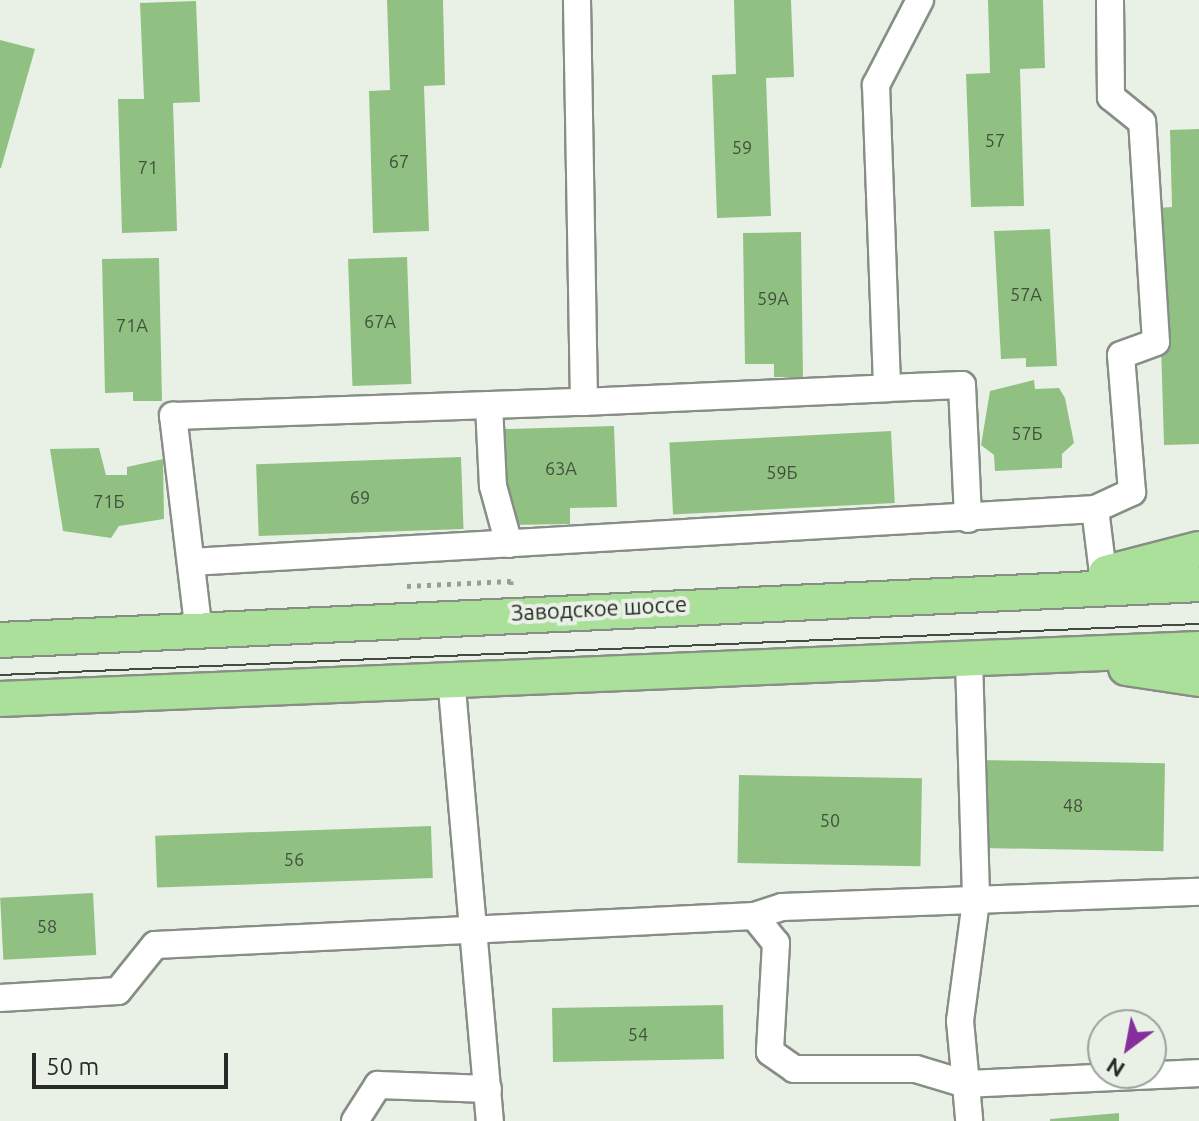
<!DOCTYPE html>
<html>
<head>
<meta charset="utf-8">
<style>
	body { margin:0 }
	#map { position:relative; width:1199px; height:1121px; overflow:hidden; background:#e9f1e7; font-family:Ubuntu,sans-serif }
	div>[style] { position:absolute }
	.building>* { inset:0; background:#91c182; transform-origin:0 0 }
	.path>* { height:5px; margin-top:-2.5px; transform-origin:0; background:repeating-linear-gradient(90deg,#989e96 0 4px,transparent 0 10px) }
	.roads { filter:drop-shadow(2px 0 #878e85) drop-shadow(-2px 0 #878e85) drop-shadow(0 2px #878e85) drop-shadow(0 -2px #878e85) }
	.minor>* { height:26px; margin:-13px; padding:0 13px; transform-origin:13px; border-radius:13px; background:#fff }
	.major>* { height:34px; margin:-17px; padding:0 17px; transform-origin:17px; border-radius:17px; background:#abe09a }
	.tram>* { height:2px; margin:-1px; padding:0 1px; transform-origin:1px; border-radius:1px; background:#464a45 }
	span { translate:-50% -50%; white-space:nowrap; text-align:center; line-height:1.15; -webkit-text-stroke:8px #e9f1e7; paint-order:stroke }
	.number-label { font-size:18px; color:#42503d }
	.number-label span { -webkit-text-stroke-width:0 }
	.street-label { font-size:22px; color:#272a26 }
	.north { position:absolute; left:1087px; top:1009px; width:80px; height:80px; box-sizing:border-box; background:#e9f1e7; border:2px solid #9ba19a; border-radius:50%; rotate:212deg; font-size:22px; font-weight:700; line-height:32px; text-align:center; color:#272a26 }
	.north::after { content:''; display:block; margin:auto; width:28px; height:36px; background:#862f9c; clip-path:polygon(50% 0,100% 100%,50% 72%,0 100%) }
	.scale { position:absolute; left:32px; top:1053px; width:196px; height:36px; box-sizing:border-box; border:4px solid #272a26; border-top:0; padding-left:10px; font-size:24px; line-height:28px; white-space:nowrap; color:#272a26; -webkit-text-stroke:6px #e9f1e7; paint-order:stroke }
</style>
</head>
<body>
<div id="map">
	<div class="building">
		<i style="clip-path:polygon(387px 0,443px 0,445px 85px,424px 86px,429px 231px,373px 233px,369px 91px,390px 90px)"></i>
		<i style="clip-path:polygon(734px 0,791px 0,794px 77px,766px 78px,771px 216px,717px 218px,712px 75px,736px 74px)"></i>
		<i style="clip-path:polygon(988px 0,1043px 0,1045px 68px,1020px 69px,1024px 206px,971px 207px,966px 74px,990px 73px)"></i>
		<i style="clip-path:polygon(196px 1px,200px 102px,173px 103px,177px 231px,122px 233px,118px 99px,144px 99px,140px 3px)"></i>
		<i style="clip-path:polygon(0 40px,35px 49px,1px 168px,0 168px)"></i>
		<i style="clip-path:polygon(1199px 129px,1199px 444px,1164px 445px,1157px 208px,1172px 207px,1170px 130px)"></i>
		<i style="clip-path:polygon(1050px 229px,1057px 366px,1026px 367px,1026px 358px,1001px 359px,994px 231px)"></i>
		<i style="clip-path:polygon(801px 232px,803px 377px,774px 377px,774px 364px,745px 364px,743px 233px)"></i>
		<i style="left:407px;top:257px;width:127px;height:59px;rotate:88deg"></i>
		<i style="clip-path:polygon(159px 258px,162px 401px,133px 401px,133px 392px,105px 393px,102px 259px)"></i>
		<i style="clip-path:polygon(1034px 380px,1035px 389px,1059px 388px,1065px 398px,1074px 443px,1062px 454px,1062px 468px,995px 471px,994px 455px,981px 445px,990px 391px)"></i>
		<i style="clip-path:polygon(614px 426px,617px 507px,570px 508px,570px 524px,507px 525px,505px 429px)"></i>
		<i style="left:891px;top:431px;width:72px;height:222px;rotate:87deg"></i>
		<i style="clip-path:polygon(99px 448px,106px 475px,127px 475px,127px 467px,163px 459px,164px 519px,119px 526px,111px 538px,63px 531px,50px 449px)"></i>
		<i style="left:461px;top:457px;width:72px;height:205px;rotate:88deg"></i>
		<i style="left:982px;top:760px;width:183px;height:88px;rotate:1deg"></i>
		<i style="left:739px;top:775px;width:183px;height:88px;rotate:1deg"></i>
		<i style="left:431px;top:826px;width:52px;height:276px;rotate:88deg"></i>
		<i style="left:93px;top:893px;width:62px;height:93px;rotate:87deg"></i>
		<i style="left:723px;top:1005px;width:54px;height:171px;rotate:89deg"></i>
		<i style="clip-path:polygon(1119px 1113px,1119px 1121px,1050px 1121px,1050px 1119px)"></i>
	</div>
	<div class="path">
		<i style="left:407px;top:586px;width:104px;rotate:-2.8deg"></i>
		<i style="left:511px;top:581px;width:7px;rotate:90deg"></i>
	</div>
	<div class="roads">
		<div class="minor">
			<i style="left:920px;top:0;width:96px;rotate:117.4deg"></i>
			<i style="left:876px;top:85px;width:303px;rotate:87.9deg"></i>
			<i style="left:887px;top:388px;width:75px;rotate:-2.3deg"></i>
			<i style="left:962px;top:385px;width:134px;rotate:87.4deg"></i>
			<i style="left:584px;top:402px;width:303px;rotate:-2.6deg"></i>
			<i style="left:489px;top:405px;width:81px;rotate:87.2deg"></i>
			<i style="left:493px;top:486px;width:60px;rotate:74.6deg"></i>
			<i style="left:191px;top:562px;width:906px;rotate:-3.36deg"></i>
			<i style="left:1103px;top:573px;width:64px;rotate:-97.1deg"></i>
			<i style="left:1095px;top:509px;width:41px;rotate:-24.7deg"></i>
			<i style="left:1132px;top:492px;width:137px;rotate:-94.6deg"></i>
			<i style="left:1121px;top:355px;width:37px;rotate:-20deg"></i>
			<i style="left:1156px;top:342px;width:220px;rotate:-93.6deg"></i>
			<i style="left:1142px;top:122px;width:40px;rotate:-141deg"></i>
			<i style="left:1111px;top:97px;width:97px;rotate:-90.6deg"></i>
			<i style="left:199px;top:633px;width:219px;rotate:-96.8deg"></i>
			<i style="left:173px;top:416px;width:411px;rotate:-2deg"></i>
			<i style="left:584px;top:402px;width:402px;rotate:-91deg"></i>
			<i style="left:969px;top:660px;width:241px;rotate:88.3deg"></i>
			<i style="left:976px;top:901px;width:121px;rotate:97.6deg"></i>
			<i style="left:960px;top:1021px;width:63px;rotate:84.6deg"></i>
			<i style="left:966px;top:1084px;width:233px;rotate:-2.7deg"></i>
			<i style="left:451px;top:677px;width:446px;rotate:85deg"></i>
			<i style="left:754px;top:916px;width:29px;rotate:-18deg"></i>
			<i style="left:782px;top:907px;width:417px;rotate:-2.1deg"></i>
			<i style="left:0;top:998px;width:118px;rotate:-3.4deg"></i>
			<i style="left:118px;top:991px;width:59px;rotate:-51.2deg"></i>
			<i style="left:155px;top:945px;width:600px;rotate:-2.77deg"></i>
			<i style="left:754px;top:916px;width:35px;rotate:51deg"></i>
			<i style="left:776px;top:943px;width:109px;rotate:93.2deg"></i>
			<i style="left:770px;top:1052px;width:29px;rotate:35deg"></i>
			<i style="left:794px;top:1069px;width:122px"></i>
			<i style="left:916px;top:1069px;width:52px;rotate:16.7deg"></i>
			<i style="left:966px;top:1084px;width:37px;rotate:85deg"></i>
			<i style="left:355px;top:1121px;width:43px;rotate:-57.4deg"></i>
			<i style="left:378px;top:1085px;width:110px;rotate:2.1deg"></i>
		</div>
		<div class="major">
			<i style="left:1106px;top:573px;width:96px;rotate:-14.5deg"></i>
			<i style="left:0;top:640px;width:1200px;rotate:-2.67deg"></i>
			<i style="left:1126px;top:668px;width:74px;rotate:8.6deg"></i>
			<i style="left:0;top:699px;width:1200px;rotate:-2.39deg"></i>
		</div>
	</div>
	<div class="tram">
		<i style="left:0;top:675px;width:1200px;rotate:-2.44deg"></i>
	</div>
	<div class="number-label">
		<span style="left:995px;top:140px">57</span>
		<span style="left:742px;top:147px">59</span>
		<span style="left:399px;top:161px">67</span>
		<span style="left:148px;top:167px">71</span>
		<span style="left:1026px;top:294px">57А</span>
		<span style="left:773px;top:298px">59А</span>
		<span style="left:380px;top:321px">67А</span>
		<span style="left:132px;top:325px">71А</span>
		<span style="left:1027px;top:433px">57Б</span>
		<span style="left:561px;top:468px">63А</span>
		<span style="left:782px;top:472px">59Б</span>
		<span style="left:360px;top:497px">69</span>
		<span style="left:109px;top:501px">71Б</span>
		<span style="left:1073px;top:805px">48</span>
		<span style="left:830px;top:820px">50</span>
		<span style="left:294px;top:859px">56</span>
		<span style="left:47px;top:926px">58</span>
		<span style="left:638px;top:1034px">54</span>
	</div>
	<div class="street-label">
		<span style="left:599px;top:608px;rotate:-3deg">Заводское шоссе</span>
	</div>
	<div class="north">N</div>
	<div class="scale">50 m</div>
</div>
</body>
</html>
